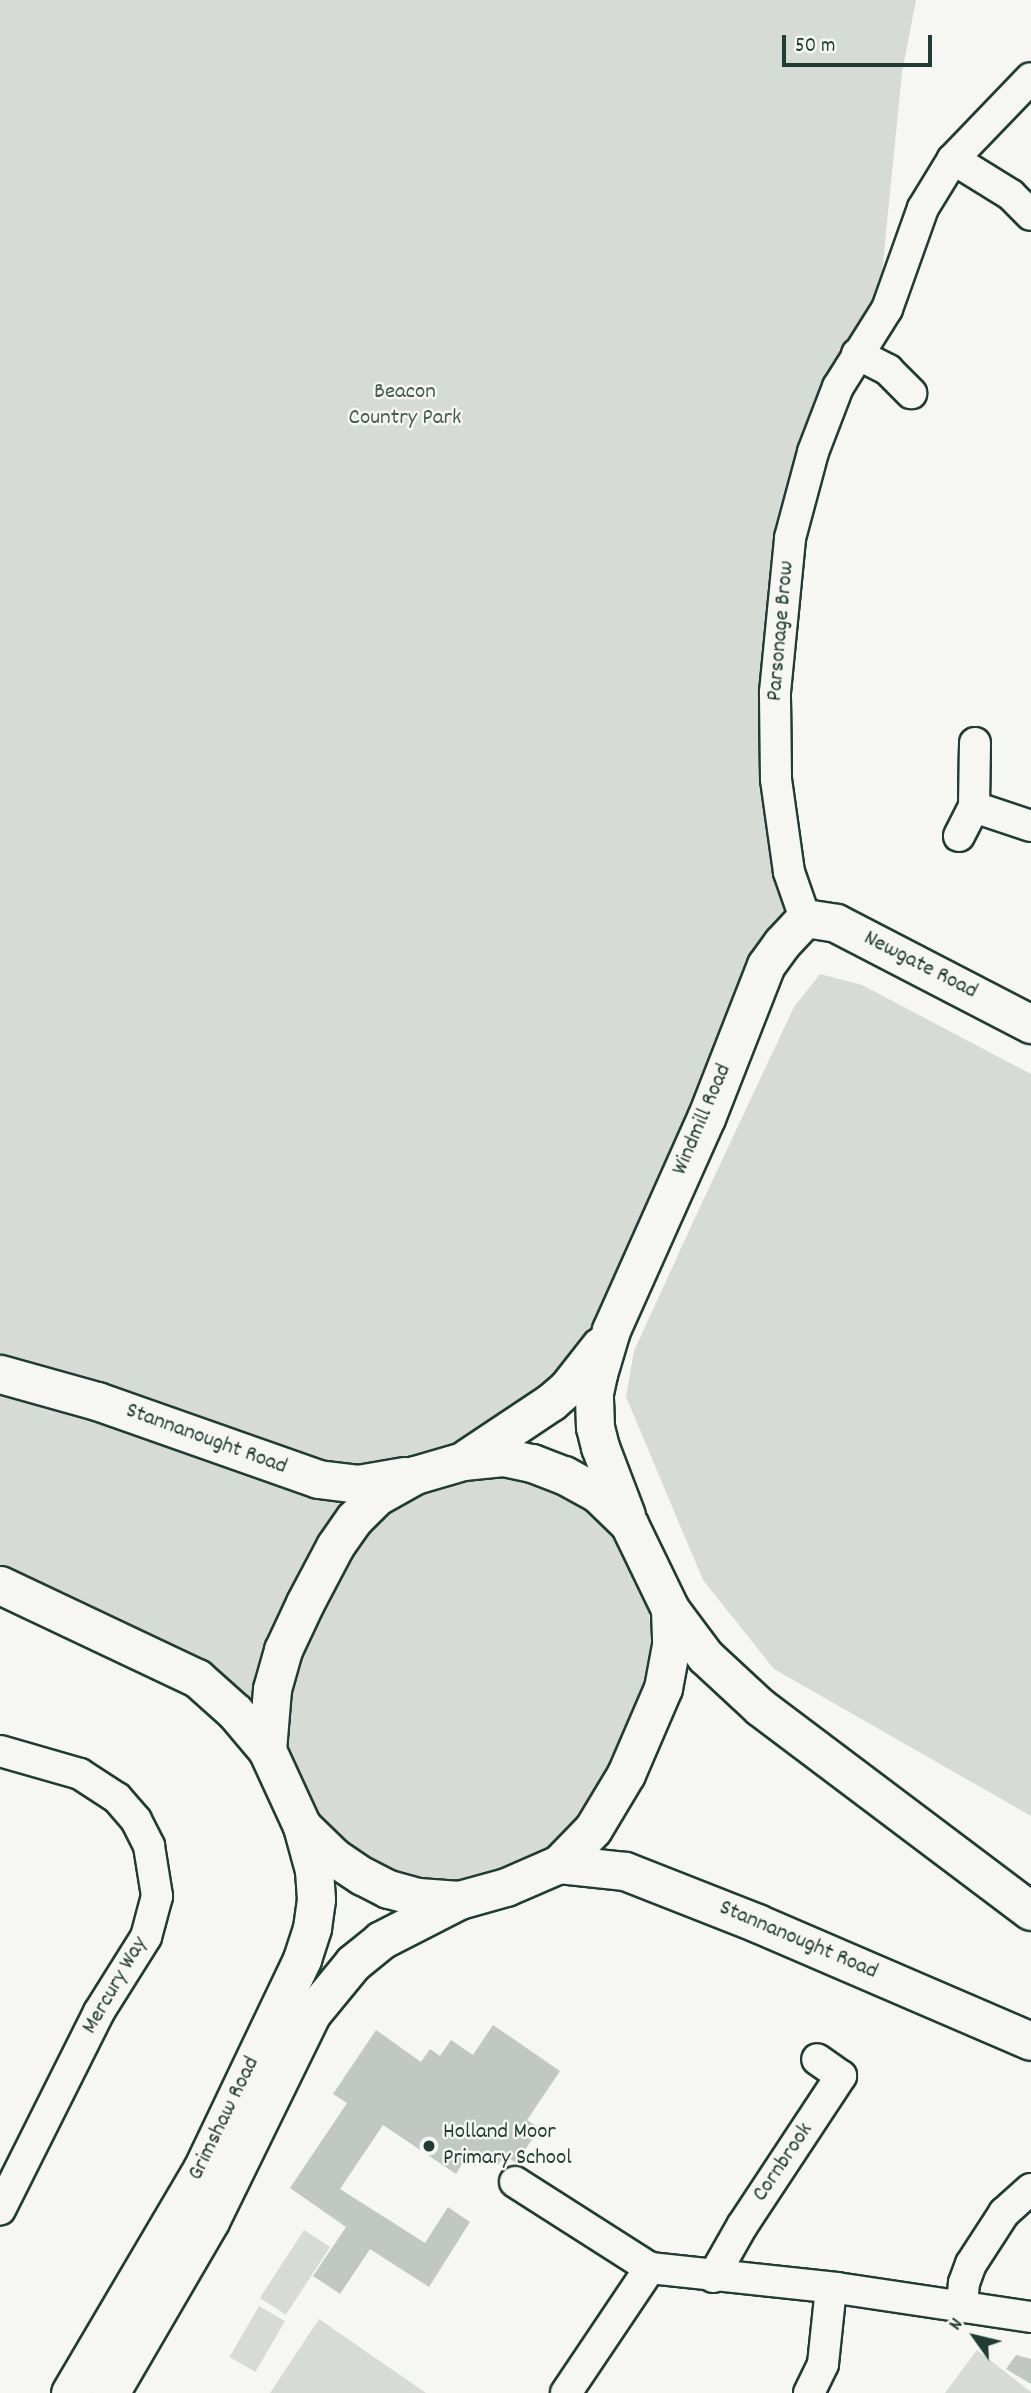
<!DOCTYPE html>
<html>
<head>
<meta charset="utf-8">
<style>
	body { margin:0 }
	#map { position:relative; width:1031px; height:2393px; overflow:hidden; background:#f6f6f2; font-family:Dekko,sans-serif }
	div>[style] { position:absolute }
	.green>* { inset:0; background:#d6dbd6; transform-origin:0 0 }
	.building>* { inset:0; background:#c1c8c3 }
	.roads { filter:drop-shadow(2px 0 #1f3d34) drop-shadow(-2px 0 #1f3d34) drop-shadow(0 2px #1f3d34) drop-shadow(0 -2px #1f3d34) }
	.minor>* { height:30px; margin:-15px; padding:0 15px; transform-origin:15px; border-radius:15px; background:#f6f6f2 }
	.major>* { height:37px; margin:-18.5px; padding:0 18.5px; transform-origin:18.5px; border-radius:18.5px; background:#f6f6f2 }
	.dots>* { width:19px; height:19px; translate:-50% -50%; box-sizing:border-box; border:4px solid #f6f6f2; border-radius:50% }
	span { translate:-50% -50%; white-space:nowrap; text-align:center; line-height:1.15; -webkit-text-stroke:5px #f6f6f2; paint-order:stroke }
	.park-label { font-size:23px; color:#445d54 }
	.street-label { font-size:23px; color:#1f3d34 }
	.poi-label { font-size:23px; color:#1f3d34 }
	.left { translate:0 -50%; text-align:left }
	.north { position:absolute; left:940px; top:2302px; width:70px; height:70px; -webkit-text-stroke:5px #f6f6f2; paint-order:stroke; rotate:304deg; font-size:19px; font-weight:700; line-height:28px; text-align:center; color:#1f3d34 }
	.north::after { content:''; display:block; margin:auto; width:24px; height:32px; background:#1f3d34; clip-path:polygon(50% 0,100% 100%,50% 72%,0 100%) }
	.scale { position:absolute; left:782px; top:35px; width:150px; height:32px; box-sizing:border-box; border:4px solid #1f3d34; border-top:0; padding-left:9px; font-size:21px; line-height:24px; white-space:nowrap; color:#1f3d34; -webkit-text-stroke:5px #f6f6f2; paint-order:stroke }
</style>
</head>
<body>
<div id="map">
	<div class="green">
		<i style="clip-path:polygon(0 0,916px 0,902px 73px,882px 273px,867px 337px,812px 452px,775px 692px,805px 918px,611px 1330px,463px 1461px,358px 1484px,0 1374px)"></i>
		<i style="clip-path:polygon(820px 974px,862px 985px,1031px 1074px,1031px 1816px,774px 1669px,703px 1580px,626px 1397px,634px 1351px,693px 1222px,794px 1007px)"></i>
		<i style="clip-path:polygon(0 1383px,354px 1497px,328px 1523px,274px 1635px,254px 1712px,0 1572px)"></i>
		<i style="clip-path:polygon(489px 1475px,511px 1477px,550px 1488px,583px 1507px,612px 1533px,624px 1549px,648px 1603px,652px 1645px,650px 1664px,647px 1683px,601px 1785px,589px 1807px,547px 1852px,474px 1881px,436px 1883px,397px 1875px,350px 1849px,326px 1827px,315px 1812px,292px 1764px,286px 1726px,287px 1702px,296px 1662px,339px 1569px,368px 1527px,402px 1499px,445px 1480px)"></i>
		<i style="left:304px;top:2230px;width:31px;height:81px;rotate:33deg"></i>
		<i style="left:259px;top:2306px;width:30px;height:59px;rotate:30deg"></i>
		<i style="clip-path:polygon(319px 2319px,426px 2393px,270px 2393px)"></i>
		<i style="clip-path:polygon(977px 2350px,1031px 2392px,1031px 2393px,945px 2393px)"></i>
	</div>
	<div class="building">
		<i style="clip-path:polygon(493px 2025px,560px 2071px,527px 2120px,540px 2128px,516px 2163px,505px 2155px,498px 2165px,483px 2155px,475px 2166px,465px 2159px,456px 2174px,383px 2125px,340px 2189px,425px 2243px,448px 2207px,470px 2222px,429px 2287px,370px 2249px,340px 2294px,313px 2276px,346px 2227px,290px 2188px,347px 2103px,333px 2094px,376px 2030px,421px 2062px,430px 2049px,440px 2056px,451px 2040px,473px 2055px)"></i>
		<i style="clip-path:polygon(1016px 2355px,1031px 2359px,1031px 2384px,1006px 2369px)"></i>
	</div>
	<div class="roads">
		<div class="minor">
			<i style="left:953px;top:159px;width:68px;rotate:31.8deg"></i>
			<i style="left:1011px;top:195px;width:28px;rotate:45deg"></i>
			<i style="left:857px;top:354px;width:35px;rotate:27deg"></i>
			<i style="left:888px;top:370px;width:33px;rotate:45deg"></i>
			<i style="left:974px;top:807px;width:60px;rotate:18.4deg"></i>
			<i style="left:959px;top:836px;width:33px;rotate:-63deg"></i>
			<i style="left:974px;top:807px;width:64px;rotate:-89.1deg"></i>
			<i style="left:805px;top:918px;width:49px;rotate:-109.2deg"></i>
			<i style="left:789px;top:872px;width:94px;rotate:-98deg"></i>
			<i style="left:776px;top:779px;width:87px;rotate:-90.7deg"></i>
			<i style="left:775px;top:692px;width:155px;rotate:-84.4deg"></i>
			<i style="left:790px;top:538px;width:89px;rotate:-75deg"></i>
			<i style="left:813px;top:452px;width:70px;rotate:-69deg"></i>
			<i style="left:838px;top:387px;width:92px;rotate:-57.9deg"></i>
			<i style="left:887px;top:309px;width:107px;rotate:-70.4deg"></i>
			<i style="left:923px;top:208px;width:57px;rotate:-58.5deg"></i>
			<i style="left:953px;top:159px;width:112px;rotate:-46.1deg"></i>
			<i style="left:0;top:1751px;width:83px;rotate:16deg"></i>
			<i style="left:80px;top:1774px;width:44px;rotate:33deg"></i>
			<i style="left:117px;top:1798px;width:29px;rotate:49deg"></i>
			<i style="left:136px;top:1820px;width:29px;rotate:63deg"></i>
			<i style="left:149px;top:1846px;width:51px;rotate:80.9deg"></i>
			<i style="left:157px;top:1896px;width:42px;rotate:105deg"></i>
			<i style="left:146px;top:1937px;width:89px;rotate:122.1deg"></i>
			<i style="left:99px;top:2012px;width:221px;rotate:116.6deg"></i>
			<i style="left:515px;top:2182px;width:160px;rotate:32.5deg"></i>
			<i style="left:650px;top:2268px;width:188px;rotate:6.1deg"></i>
			<i style="left:837px;top:2288px;width:196px;rotate:8.5deg"></i>
			<i style="left:713px;top:2277px;width:59px;rotate:-60.4deg"></i>
			<i style="left:742px;top:2226px;width:180px;rotate:-56.6deg"></i>
			<i style="left:841px;top:2076px;width:29px;rotate:-145deg"></i>
			<i style="left:962px;top:2305px;width:22px;rotate:-85deg"></i>
			<i style="left:964px;top:2283px;width:20px;rotate:-70deg"></i>
			<i style="left:971px;top:2264px;width:61px;rotate:-57.1deg"></i>
			<i style="left:1004px;top:2213px;width:36px;rotate:-42deg"></i>
			<i style="left:566px;top:2393px;width:151px;rotate:-56.1deg"></i>
			<i style="left:809px;top:2393px;width:32px;rotate:-64deg"></i>
			<i style="left:823px;top:2364px;width:76px;rotate:-84deg"></i>
		</div>
		<div class="major">
			<i style="left:0;top:1374px;width:101px;rotate:15.6deg"></i>
			<i style="left:97px;top:1401px;width:234px;rotate:19.4deg"></i>
			<i style="left:318px;top:1479px;width:40px;rotate:7.1deg"></i>
			<i style="left:358px;top:1484px;width:47px;rotate:-9.9deg"></i>
			<i style="left:503px;top:1457px;width:30px;rotate:12deg"></i>
			<i style="left:532px;top:1463px;width:34px;rotate:21deg"></i>
			<i style="left:564px;top:1475px;width:38px;rotate:29deg"></i>
			<i style="left:597px;top:1493px;width:45px;rotate:44.1deg"></i>
			<i style="left:629px;top:1524px;width:94px;rotate:64.2deg"></i>
			<i style="left:670px;top:1609px;width:36px;rotate:88deg"></i>
			<i style="left:671px;top:1645px;width:44px;rotate:100.5deg"></i>
			<i style="left:663px;top:1688px;width:94px;rotate:113.3deg"></i>
			<i style="left:626px;top:1774px;width:64px;rotate:121deg"></i>
			<i style="left:593px;top:1829px;width:49px;rotate:134.2deg"></i>
			<i style="left:559px;top:1864px;width:58px;rotate:156.5deg"></i>
			<i style="left:506px;top:1887px;width:49px;rotate:164.5deg"></i>
			<i style="left:459px;top:1900px;width:41px;rotate:-175.8deg"></i>
			<i style="left:418px;top:1897px;width:31px;rotate:-165deg"></i>
			<i style="left:388px;top:1889px;width:29px;rotate:-153deg"></i>
			<i style="left:362px;top:1876px;width:32px;rotate:-146deg"></i>
			<i style="left:335px;top:1858px;width:46px;rotate:-135.9deg"></i>
			<i style="left:302px;top:1826px;width:84px;rotate:-114.7deg"></i>
			<i style="left:267px;top:1750px;width:61px;rotate:-85.3deg"></i>
			<i style="left:272px;top:1689px;width:41px;rotate:-74.2deg"></i>
			<i style="left:283px;top:1650px;width:52px;rotate:-64.9deg"></i>
			<i style="left:305px;top:1603px;width:64px;rotate:-62.2deg"></i>
			<i style="left:335px;top:1546px;width:33px;rotate:-55deg"></i>
			<i style="left:354px;top:1519px;width:31px;rotate:-45deg"></i>
			<i style="left:376px;top:1497px;width:45px;rotate:-29.4deg"></i>
			<i style="left:415px;top:1475px;width:50px;rotate:-16.3deg"></i>
			<i style="left:463px;top:1461px;width:40px;rotate:-5.7deg"></i>
			<i style="left:467px;top:1458px;width:101px;rotate:-33.7deg"></i>
			<i style="left:551px;top:1402px;width:23px;rotate:-41deg"></i>
			<i style="left:568px;top:1387px;width:52px;rotate:-52deg"></i>
			<i style="left:626px;top:1515px;width:73px;rotate:-110.9deg"></i>
			<i style="left:600px;top:1447px;width:21px;rotate:-104deg"></i>
			<i style="left:595px;top:1427px;width:34px;rotate:-92deg"></i>
			<i style="left:594px;top:1393px;width:19px;rotate:-78deg"></i>
			<i style="left:598px;top:1374px;width:46px;rotate:-73.5deg"></i>
			<i style="left:611px;top:1330px;width:232px;rotate:-65.9deg"></i>
			<i style="left:706px;top:1118px;width:164px;rotate:-68.6deg"></i>
			<i style="left:766px;top:965px;width:27px;rotate:-54deg"></i>
			<i style="left:782px;top:943px;width:34px;rotate:-47deg"></i>
			<i style="left:805px;top:918px;width:31px;rotate:9deg"></i>
			<i style="left:836px;top:923px;width:220px;rotate:27.4deg"></i>
			<i style="left:0;top:1585px;width:218px;rotate:25.3deg"></i>
			<i style="left:197px;top:1678px;width:51px;rotate:41.8deg"></i>
			<i style="left:235px;top:1712px;width:50px;rotate:49.9deg"></i>
			<i style="left:670px;top:1609px;width:59px;rotate:53.3deg"></i>
			<i style="left:705px;top:1656px;width:75px;rotate:42.8deg"></i>
			<i style="left:760px;top:1707px;width:339px;rotate:37deg"></i>
			<i style="left:559px;top:1864px;width:66px;rotate:6.1deg"></i>
			<i style="left:625px;top:1871px;width:142px;rotate:21.5deg"></i>
			<i style="left:757px;top:1923px;width:298px;rotate:23.3deg"></i>
			<i style="left:70px;top:2393px;width:260px;rotate:-59.5deg"></i>
			<i style="left:202px;top:2169px;width:233px;rotate:-64.5deg"></i>
			<i style="left:302px;top:1959px;width:33px;rotate:-72deg"></i>
			<i style="left:312px;top:1928px;width:29px;rotate:-82deg"></i>
			<i style="left:316px;top:1899px;width:29px;rotate:-94deg"></i>
			<i style="left:314px;top:1870px;width:46px;rotate:-105.3deg"></i>
			<i style="left:110px;top:2393px;width:199px;rotate:-59.8deg"></i>
			<i style="left:210px;top:2221px;width:232px;rotate:-63.9deg"></i>
			<i style="left:312px;top:2013px;width:65px;rotate:-50.6deg"></i>
			<i style="left:353px;top:1963px;width:36px;rotate:-39deg"></i>
			<i style="left:381px;top:1940px;width:88px;rotate:-27.1deg"></i>
		</div>
	</div>
	<div class="dots">
		<i style="left:429px;top:2146px;background:#1f3d34"></i>
	</div>
	<div class="park-label">
		<span style="left:405px;top:406px">Beacon<br>Country Park</span>
	</div>
	<div class="street-label">
		<span style="left:782px;top:631px;rotate:-85deg">Parsonage Brow</span>
		<span style="left:920px;top:966px;rotate:27deg">Newgate Road</span>
		<span style="left:703px;top:1120px;rotate:-67deg">Windmill Road</span>
		<span style="left:206px;top:1440px;rotate:20deg">Stannanought Road</span>
		<span style="left:798px;top:1941px;rotate:23deg">Stannanought Road</span>
		<span style="left:116px;top:1986px;rotate:-60deg">Mercury Way</span>
		<span style="left:225px;top:2119px;rotate:-64deg">Grimshaw Road</span>
		<span style="left:784px;top:2163px;rotate:-56deg">Cornbrook</span>
	</div>
	<div class="poi-label">
		<span class="left" style="left:443px;top:2146px">Holland Moor<br>Primary School</span>
	</div>
	<div class="north">N</div>
	<div class="scale">50 m</div>
</div>
</body>
</html>
